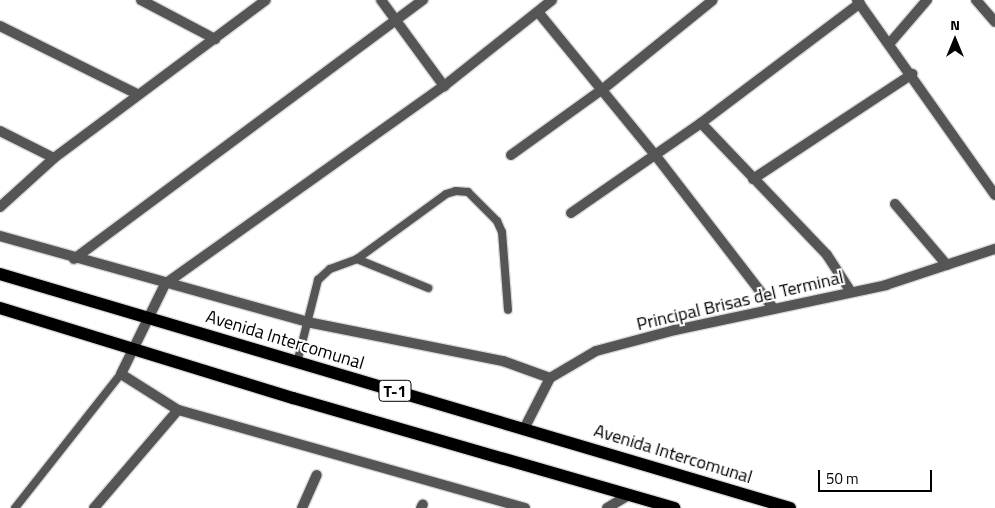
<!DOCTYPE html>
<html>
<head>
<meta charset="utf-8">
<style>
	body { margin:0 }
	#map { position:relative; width:995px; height:508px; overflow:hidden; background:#fff; font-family:"Titillium Web",sans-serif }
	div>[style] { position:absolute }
	.roads { filter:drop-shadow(1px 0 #dbdbdb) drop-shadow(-1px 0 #dbdbdb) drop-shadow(0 1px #dbdbdb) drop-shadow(0 -1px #dbdbdb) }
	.service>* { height:8px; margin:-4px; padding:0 4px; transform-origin:4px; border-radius:4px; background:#555 }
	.minor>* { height:10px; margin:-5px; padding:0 5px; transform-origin:5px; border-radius:5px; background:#555 }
	.primary>* { height:12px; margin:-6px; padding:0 6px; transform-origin:6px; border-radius:6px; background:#000 }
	span { translate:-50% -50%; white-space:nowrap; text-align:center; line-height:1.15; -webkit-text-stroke:4px #fff; paint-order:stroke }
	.shield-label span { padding:1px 4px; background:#fff; border:1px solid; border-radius:4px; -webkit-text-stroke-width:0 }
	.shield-label { font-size:16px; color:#000; font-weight:700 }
	.street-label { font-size:18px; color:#000 }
	.north { position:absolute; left:930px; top:15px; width:50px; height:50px; -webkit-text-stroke:4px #fff; paint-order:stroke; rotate:0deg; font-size:14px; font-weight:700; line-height:20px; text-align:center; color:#000 }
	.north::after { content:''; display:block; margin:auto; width:18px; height:22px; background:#000; clip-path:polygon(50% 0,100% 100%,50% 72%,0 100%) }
	.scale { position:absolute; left:818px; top:470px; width:114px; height:22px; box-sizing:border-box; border:2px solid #000; border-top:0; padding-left:6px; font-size:15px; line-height:18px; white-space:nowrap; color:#000; -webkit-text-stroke:4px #fff; paint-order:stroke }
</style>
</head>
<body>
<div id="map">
	<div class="roads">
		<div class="service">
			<i style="left:357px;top:259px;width:77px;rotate:22.2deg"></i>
			<i style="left:297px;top:363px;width:86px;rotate:-75.8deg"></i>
			<i style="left:318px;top:280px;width:16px;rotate:-43deg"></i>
			<i style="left:330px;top:269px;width:29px;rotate:-20deg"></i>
			<i style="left:357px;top:259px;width:110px;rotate:-36.1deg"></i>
			<i style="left:446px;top:194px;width:10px;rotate:-17deg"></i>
			<i style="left:456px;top:191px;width:12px;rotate:5deg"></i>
			<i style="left:468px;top:192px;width:41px;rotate:45deg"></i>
			<i style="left:497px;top:221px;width:12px;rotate:66deg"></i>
			<i style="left:502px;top:232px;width:78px;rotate:85.6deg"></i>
			<i style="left:15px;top:508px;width:171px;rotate:-51.7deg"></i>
		</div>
		<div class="minor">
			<i style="left:141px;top:0;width:84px;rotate:27.8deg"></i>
			<i style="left:381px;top:0;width:107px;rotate:53.8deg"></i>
			<i style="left:857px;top:0;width:239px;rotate:54.7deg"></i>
			<i style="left:976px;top:0;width:29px;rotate:49deg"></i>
			<i style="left:538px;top:12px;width:186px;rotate:50.7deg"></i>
			<i style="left:656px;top:156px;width:193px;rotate:52.4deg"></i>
			<i style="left:0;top:26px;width:153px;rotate:26.4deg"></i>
			<i style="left:890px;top:43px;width:57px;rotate:-49.3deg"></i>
			<i style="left:701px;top:123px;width:182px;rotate:46.3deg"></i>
			<i style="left:827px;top:255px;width:44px;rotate:57deg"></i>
			<i style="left:0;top:131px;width:60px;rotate:26.6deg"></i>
			<i style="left:511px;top:155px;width:113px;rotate:-35.7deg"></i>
			<i style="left:603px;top:89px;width:141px;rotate:-39deg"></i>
			<i style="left:753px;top:179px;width:191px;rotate:-33.4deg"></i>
			<i style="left:895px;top:204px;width:80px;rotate:49.6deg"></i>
			<i style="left:0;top:207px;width:73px;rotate:-42.2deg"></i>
			<i style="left:54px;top:158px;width:264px;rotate:-36.7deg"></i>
			<i style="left:571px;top:213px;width:158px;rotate:-34.7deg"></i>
			<i style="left:701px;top:123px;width:199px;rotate:-37deg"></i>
			<i style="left:0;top:236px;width:319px;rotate:15.6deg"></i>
			<i style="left:307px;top:322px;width:200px;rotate:11.3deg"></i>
			<i style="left:503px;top:361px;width:50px;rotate:19.9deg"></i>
			<i style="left:74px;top:259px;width:435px;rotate:-36.6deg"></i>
			<i style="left:525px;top:427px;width:55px;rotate:-63deg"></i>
			<i style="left:550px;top:378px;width:53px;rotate:-30.4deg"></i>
			<i style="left:596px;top:351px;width:82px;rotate:-14.9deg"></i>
			<i style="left:675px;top:330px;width:216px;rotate:-12deg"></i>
			<i style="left:886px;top:285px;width:115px;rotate:-18.3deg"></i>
			<i style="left:94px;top:508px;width:129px;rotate:-49.4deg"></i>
			<i style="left:302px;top:508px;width:36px;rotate:-66deg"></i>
			<i style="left:421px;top:508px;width:4px;rotate:-63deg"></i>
			<i style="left:525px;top:508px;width:361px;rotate:-164.2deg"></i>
			<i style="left:178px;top:410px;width:67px;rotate:-147.7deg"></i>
			<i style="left:121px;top:374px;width:100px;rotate:-63.9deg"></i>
			<i style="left:165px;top:284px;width:342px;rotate:-35.4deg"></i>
			<i style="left:444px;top:86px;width:138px;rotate:-38.5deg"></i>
			<i style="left:607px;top:508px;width:26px;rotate:-31deg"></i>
		</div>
		<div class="primary">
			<i style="left:0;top:274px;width:824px;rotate:16.5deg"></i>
			<i style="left:0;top:308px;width:307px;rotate:17.1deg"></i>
			<i style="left:293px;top:398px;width:397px;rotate:16.1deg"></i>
		</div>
	</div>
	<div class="shield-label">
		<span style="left:395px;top:391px">T-1</span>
	</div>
	<div class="street-label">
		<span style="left:740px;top:301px;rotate:-13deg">Principal Brisas del Terminal</span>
		<span style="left:285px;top:340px;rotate:17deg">Avenida Intercomunal</span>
		<span style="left:673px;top:454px;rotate:17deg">Avenida Intercomunal</span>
	</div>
	<div class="north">N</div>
	<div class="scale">50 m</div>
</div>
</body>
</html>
